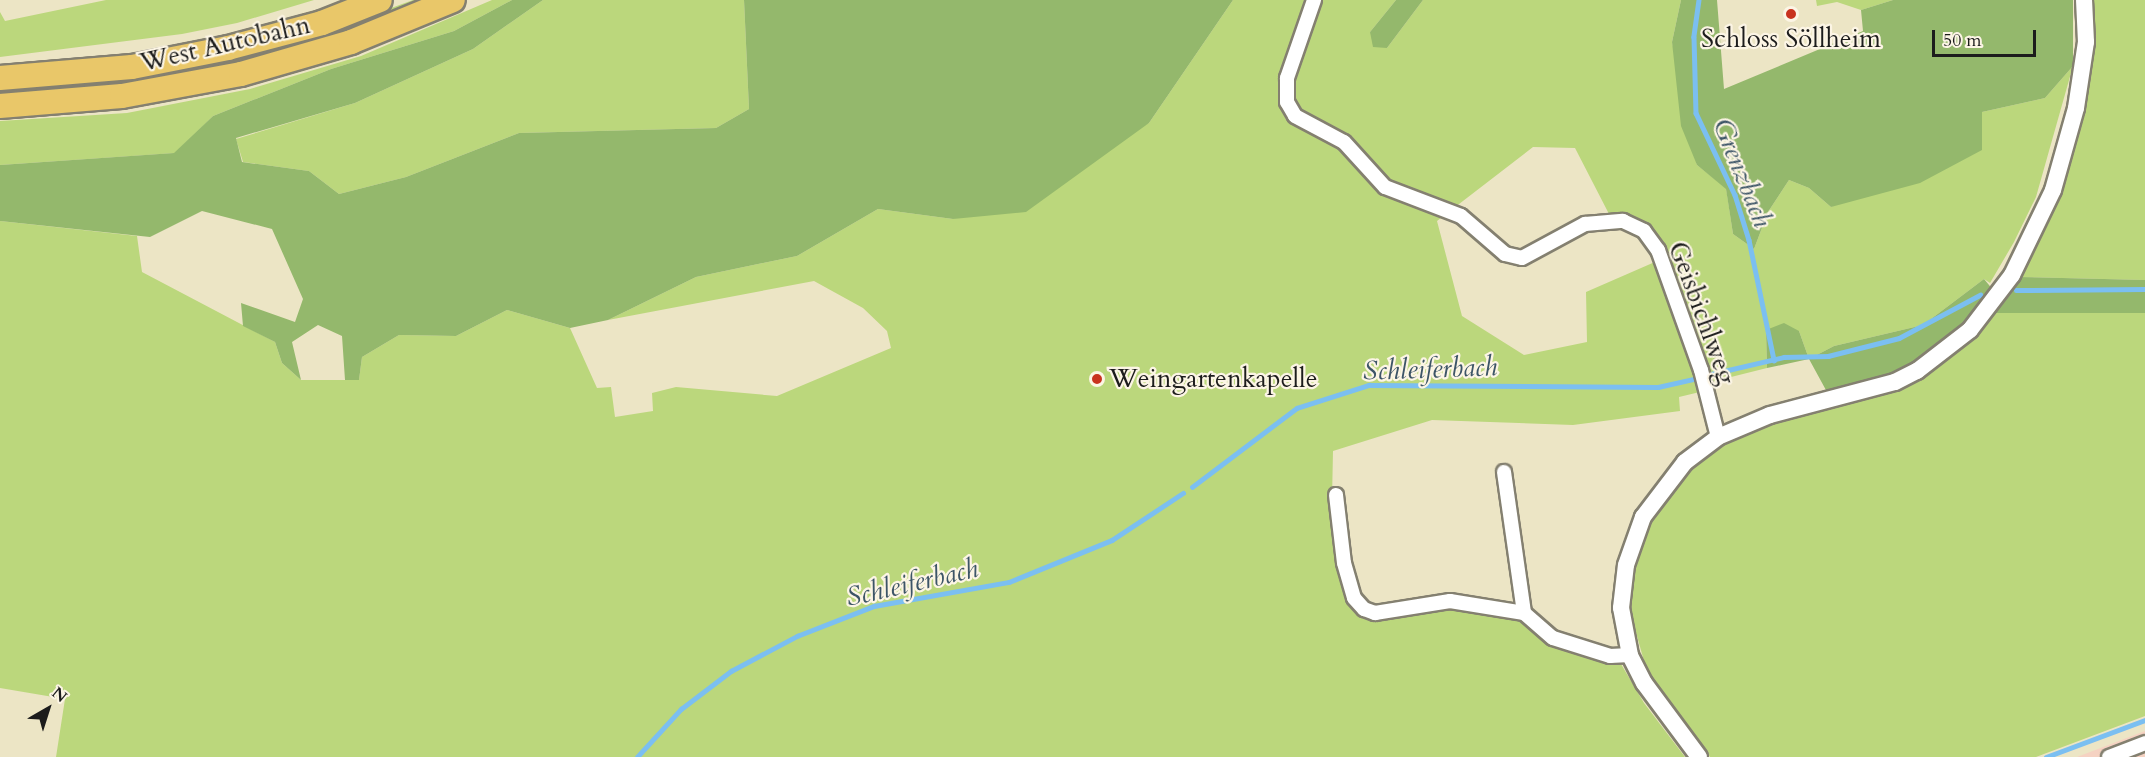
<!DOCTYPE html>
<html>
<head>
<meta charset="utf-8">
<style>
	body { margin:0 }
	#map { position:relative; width:2145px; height:757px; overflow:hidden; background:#ece5c5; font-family:Cardo,serif }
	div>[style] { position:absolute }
	.built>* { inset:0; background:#f5d2c2 }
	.green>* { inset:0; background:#bbd77c }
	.forest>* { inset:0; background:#94b86c }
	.stream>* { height:4.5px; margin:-2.25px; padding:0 2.25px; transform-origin:2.25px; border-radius:2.25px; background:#7bbff1 }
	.roads { filter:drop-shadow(2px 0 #848070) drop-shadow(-2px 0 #848070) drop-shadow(0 2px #848070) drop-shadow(0 -2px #848070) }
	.minor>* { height:14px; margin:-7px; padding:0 7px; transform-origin:7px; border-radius:7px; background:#fff }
	.tertiary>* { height:16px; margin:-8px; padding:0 8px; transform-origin:8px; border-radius:8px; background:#fff }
	.motorway>* { height:24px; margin:-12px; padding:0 12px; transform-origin:12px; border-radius:12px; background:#e9c769 }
	.dots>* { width:16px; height:16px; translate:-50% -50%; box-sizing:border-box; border:3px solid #fcf5e5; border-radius:50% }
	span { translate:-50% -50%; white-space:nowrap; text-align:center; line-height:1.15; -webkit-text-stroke:4.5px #fcf5e5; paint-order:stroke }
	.poi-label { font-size:26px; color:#1c1c1c }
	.left { translate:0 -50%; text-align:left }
	.street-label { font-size:26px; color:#1c1c1c }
	.water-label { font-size:27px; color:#3d5567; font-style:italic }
	.north { position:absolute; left:18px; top:679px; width:60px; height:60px; -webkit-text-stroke:4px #fcf5e5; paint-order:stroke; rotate:39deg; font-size:16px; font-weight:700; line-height:24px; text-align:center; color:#1c1c1c }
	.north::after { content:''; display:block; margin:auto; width:21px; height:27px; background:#1c1c1c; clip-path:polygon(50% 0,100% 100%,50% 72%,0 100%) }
	.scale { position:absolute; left:1932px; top:30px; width:104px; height:27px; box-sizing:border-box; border:3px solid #1c1c1c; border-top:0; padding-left:8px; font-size:18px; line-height:21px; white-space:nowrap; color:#1c1c1c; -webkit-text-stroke:4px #fcf5e5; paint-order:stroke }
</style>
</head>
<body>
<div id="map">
	<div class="built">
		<i style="clip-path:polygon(2145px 731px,2145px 757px,2077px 757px)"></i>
	</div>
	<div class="green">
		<i style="clip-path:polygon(106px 0,314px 0,237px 23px,182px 34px,0 57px,0 12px,5px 21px)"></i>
		<i style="clip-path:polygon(413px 0,430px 0,325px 41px,257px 61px,155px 82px,0 95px,0 87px,55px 85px,156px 73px,326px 32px)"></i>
		<i style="clip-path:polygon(492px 0,512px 0,454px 31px,331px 69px,213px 116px,175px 153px,0 165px,0 121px,127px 113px,250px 89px,361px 56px)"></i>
		<i style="clip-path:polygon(543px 0,744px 0,749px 109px,716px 128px,519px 133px,406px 177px,339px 194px,309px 171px,243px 162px,236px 139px,355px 103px,473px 49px)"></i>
		<i style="clip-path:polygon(evenodd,1233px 0,1396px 0,1370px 32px,1387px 48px,1423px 0,1681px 0,1672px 42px,1697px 165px,1726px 188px,1733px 234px,1754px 249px,1768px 212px,1789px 180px,1809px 188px,1831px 207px,1982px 112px,2045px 98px,2073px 66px,2036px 197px,2014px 242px,1990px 283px,1984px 279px,1923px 325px,1834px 346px,1809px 359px,1799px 331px,1766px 330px,1767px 368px,1703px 384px,1704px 391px,1679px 397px,1680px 411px,1573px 425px,1432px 420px,1333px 451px,1332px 500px,1362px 612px,1456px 606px,1524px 617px,1550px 640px,1621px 664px,1644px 703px,1685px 757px,56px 757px,65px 699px,0 688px,0 221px,137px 236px,142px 272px,275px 342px,282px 363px,301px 380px,359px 380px,362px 357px,399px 335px,456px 336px,507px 310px,570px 328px,597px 388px,611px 387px,615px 417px,653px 411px,652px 393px,676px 387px,777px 396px,891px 348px,887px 331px,863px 308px,814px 281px,608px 320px,696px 277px,797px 256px,878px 209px,953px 219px,1149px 123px,1233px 0,1533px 147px,1575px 148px,1609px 214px,1625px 214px,1652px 229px,1664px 258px,1586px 292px,1587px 342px,1524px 355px,1462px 316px,1437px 221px,1533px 147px)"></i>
		<i style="clip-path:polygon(1816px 0,1893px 0,1861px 10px,1837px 2px,1817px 6px)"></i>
		<i style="clip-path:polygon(2093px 0,2145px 0,2145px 280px,2020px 277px,2056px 203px,2073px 155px,2090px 70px)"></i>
		<i style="clip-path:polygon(1993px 313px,2145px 313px,2145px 716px,2036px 757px,1710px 757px,1648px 675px,1629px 608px,1636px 555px,1661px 503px,1681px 478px,1711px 451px,1742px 433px,1772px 421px,1882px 395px,1907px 385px,1943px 363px)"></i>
	</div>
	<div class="forest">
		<i style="clip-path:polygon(512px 0,543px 0,473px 49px,355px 103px,236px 138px,242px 162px,309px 171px,339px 194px,406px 177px,519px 133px,716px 128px,749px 109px,744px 0,1233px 0,1149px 123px,1026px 212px,953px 219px,878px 209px,797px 256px,696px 277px,608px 320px,570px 328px,507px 310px,456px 336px,399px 335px,362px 357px,359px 380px,345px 380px,342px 336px,318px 325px,292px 342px,301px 380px,282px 363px,275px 342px,243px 326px,241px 303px,295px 322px,303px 299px,272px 229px,202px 211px,150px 237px,0 221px,0 165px,174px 153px,213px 116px,331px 69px,454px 31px)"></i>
		<i style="clip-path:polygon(1396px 0,1423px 0,1387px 48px,1373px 47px,1370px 32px)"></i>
		<i style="clip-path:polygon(1681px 0,1717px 0,1724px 89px,1863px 31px,1861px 10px,1893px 0,2073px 0,2073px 66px,2045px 98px,1982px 112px,1982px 150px,1920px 183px,1831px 207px,1809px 188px,1789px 180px,1768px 212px,1754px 249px,1733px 234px,1726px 189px,1697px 165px,1681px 126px,1672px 42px)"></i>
		<i style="clip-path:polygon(2019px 277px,2145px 280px,2145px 313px,1993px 313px)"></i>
		<i style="clip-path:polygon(1984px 279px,1994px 291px,1969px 321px,1932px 353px,1894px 375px,1827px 392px,1809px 359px,1767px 368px,1766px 330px,1784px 323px,1799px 331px,1809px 359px,1834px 346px,1923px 325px)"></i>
	</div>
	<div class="stream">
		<i style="left:1699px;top:0;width:37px;rotate:98deg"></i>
		<i style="left:1694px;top:37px;width:76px;rotate:88.5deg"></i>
		<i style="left:1696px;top:113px;width:91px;rotate:64.6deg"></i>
		<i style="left:1735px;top:195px;width:47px;rotate:72.7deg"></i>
		<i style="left:1749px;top:240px;width:123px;rotate:78.2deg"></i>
		<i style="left:2016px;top:290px;width:129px;rotate:-0.4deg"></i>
		<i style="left:1711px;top:374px;width:75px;rotate:-13.1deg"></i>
		<i style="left:1784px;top:357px;width:44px;rotate:-1.3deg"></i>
		<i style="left:1828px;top:356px;width:73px;rotate:-14.2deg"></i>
		<i style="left:1899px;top:338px;width:92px;rotate:-28deg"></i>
		<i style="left:1192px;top:487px;width:131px;rotate:-37deg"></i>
		<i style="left:1297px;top:408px;width:76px;rotate:-17.7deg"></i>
		<i style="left:1369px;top:385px;width:289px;rotate:0.4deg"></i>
		<i style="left:1658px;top:387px;width:41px;rotate:-12.7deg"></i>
		<i style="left:637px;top:757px;width:65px;rotate:-47.5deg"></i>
		<i style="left:681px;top:709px;width:63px;rotate:-37.2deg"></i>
		<i style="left:731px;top:671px;width:75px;rotate:-27.9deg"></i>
		<i style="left:797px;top:636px;width:83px;rotate:-21.3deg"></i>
		<i style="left:874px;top:606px;width:137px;rotate:-10.1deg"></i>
		<i style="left:1009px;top:582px;width:111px;rotate:-22.2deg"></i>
		<i style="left:1112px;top:540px;width:85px;rotate:-33.5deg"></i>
		<i style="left:2046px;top:757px;width:106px;rotate:-20.5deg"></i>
	</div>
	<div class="roads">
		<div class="minor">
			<i style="left:1314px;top:0;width:83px;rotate:109.1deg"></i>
			<i style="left:1287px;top:78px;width:24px;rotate:90deg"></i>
			<i style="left:1287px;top:102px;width:16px;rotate:60deg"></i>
			<i style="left:1295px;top:116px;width:55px;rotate:28deg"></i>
			<i style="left:1344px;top:142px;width:61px;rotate:47.7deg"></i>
			<i style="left:1385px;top:187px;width:81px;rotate:20.9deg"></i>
			<i style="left:1461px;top:216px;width:58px;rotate:40.8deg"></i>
			<i style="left:1505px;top:254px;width:17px;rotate:13deg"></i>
			<i style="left:1522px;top:258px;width:72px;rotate:-28.4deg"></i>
			<i style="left:1585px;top:224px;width:38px;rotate:-5deg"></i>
			<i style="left:1623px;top:221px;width:23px;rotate:25deg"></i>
			<i style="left:1644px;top:231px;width:24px;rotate:54deg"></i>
			<i style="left:1658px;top:250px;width:127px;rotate:70.3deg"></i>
			<i style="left:1701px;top:370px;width:69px;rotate:75.8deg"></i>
			<i style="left:1504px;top:472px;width:142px;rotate:81.9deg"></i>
			<i style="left:1336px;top:495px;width:68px;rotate:83.3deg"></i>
			<i style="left:1344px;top:563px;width:36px;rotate:74deg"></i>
			<i style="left:1354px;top:598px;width:15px;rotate:48deg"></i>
			<i style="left:1364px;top:609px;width:12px;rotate:20deg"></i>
			<i style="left:1375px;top:613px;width:76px;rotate:-9.1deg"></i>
			<i style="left:1450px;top:601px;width:75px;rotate:9.2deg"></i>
			<i style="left:1524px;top:613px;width:38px;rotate:41deg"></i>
			<i style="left:1553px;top:638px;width:60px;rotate:17.5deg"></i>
			<i style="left:1610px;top:656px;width:20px;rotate:-3deg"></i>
			<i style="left:2109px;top:757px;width:39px;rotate:-21deg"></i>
		</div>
		<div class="tertiary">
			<i style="left:1699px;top:757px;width:92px;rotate:-126.6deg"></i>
			<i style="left:1644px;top:683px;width:31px;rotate:-117deg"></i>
			<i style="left:1630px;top:655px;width:48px;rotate:-100.8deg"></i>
			<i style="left:1621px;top:608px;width:43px;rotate:-83.4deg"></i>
			<i style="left:1626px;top:565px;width:51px;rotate:-70.5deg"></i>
			<i style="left:1643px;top:517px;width:69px;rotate:-52.6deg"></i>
			<i style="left:1685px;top:462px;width:41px;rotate:-37.1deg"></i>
			<i style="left:1718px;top:437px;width:56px;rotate:-22.9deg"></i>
			<i style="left:1770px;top:415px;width:129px;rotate:-14.8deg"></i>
			<i style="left:1895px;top:382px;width:25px;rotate:-27deg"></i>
			<i style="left:1917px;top:371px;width:67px;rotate:-37.7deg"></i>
			<i style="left:1970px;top:330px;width:69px;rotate:-52.6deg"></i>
			<i style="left:2012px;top:275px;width:94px;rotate:-64.2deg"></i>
			<i style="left:2053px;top:190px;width:85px;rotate:-74.3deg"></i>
			<i style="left:2076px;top:108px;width:67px;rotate:-81.4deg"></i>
			<i style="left:2086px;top:42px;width:42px;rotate:-92.7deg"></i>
		</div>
		<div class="motorway">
			<i style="left:0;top:78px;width:132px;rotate:-4.8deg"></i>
			<i style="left:132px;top:67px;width:98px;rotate:-11.2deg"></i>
			<i style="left:228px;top:48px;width:97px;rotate:-14.9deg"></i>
			<i style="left:322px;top:23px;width:62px;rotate:-21.6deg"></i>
			<i style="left:0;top:106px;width:122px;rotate:-4.7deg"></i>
			<i style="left:122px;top:96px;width:121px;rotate:-10.5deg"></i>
			<i style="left:241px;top:74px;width:115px;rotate:-16.2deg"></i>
			<i style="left:351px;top:42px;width:110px;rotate:-22.4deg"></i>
		</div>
	</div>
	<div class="dots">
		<i style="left:1791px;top:14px;background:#c8321e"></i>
		<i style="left:1097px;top:379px;background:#c8321e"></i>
	</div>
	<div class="poi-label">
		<span style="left:1791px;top:39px">Schloss Söllheim</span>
		<span class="left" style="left:1109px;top:379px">Weingartenkapelle</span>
	</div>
	<div class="street-label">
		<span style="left:225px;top:44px;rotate:-13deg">West Autobahn</span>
		<span style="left:1702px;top:313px;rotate:70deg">Geisbichlweg</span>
	</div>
	<div class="water-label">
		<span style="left:1742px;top:173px;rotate:68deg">Grenzbach</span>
		<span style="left:1430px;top:369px;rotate:-2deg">Schleiferbach</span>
		<span style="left:912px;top:583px;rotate:-13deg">Schleiferbach</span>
	</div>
	<div class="north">N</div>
	<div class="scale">50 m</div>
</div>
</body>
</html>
